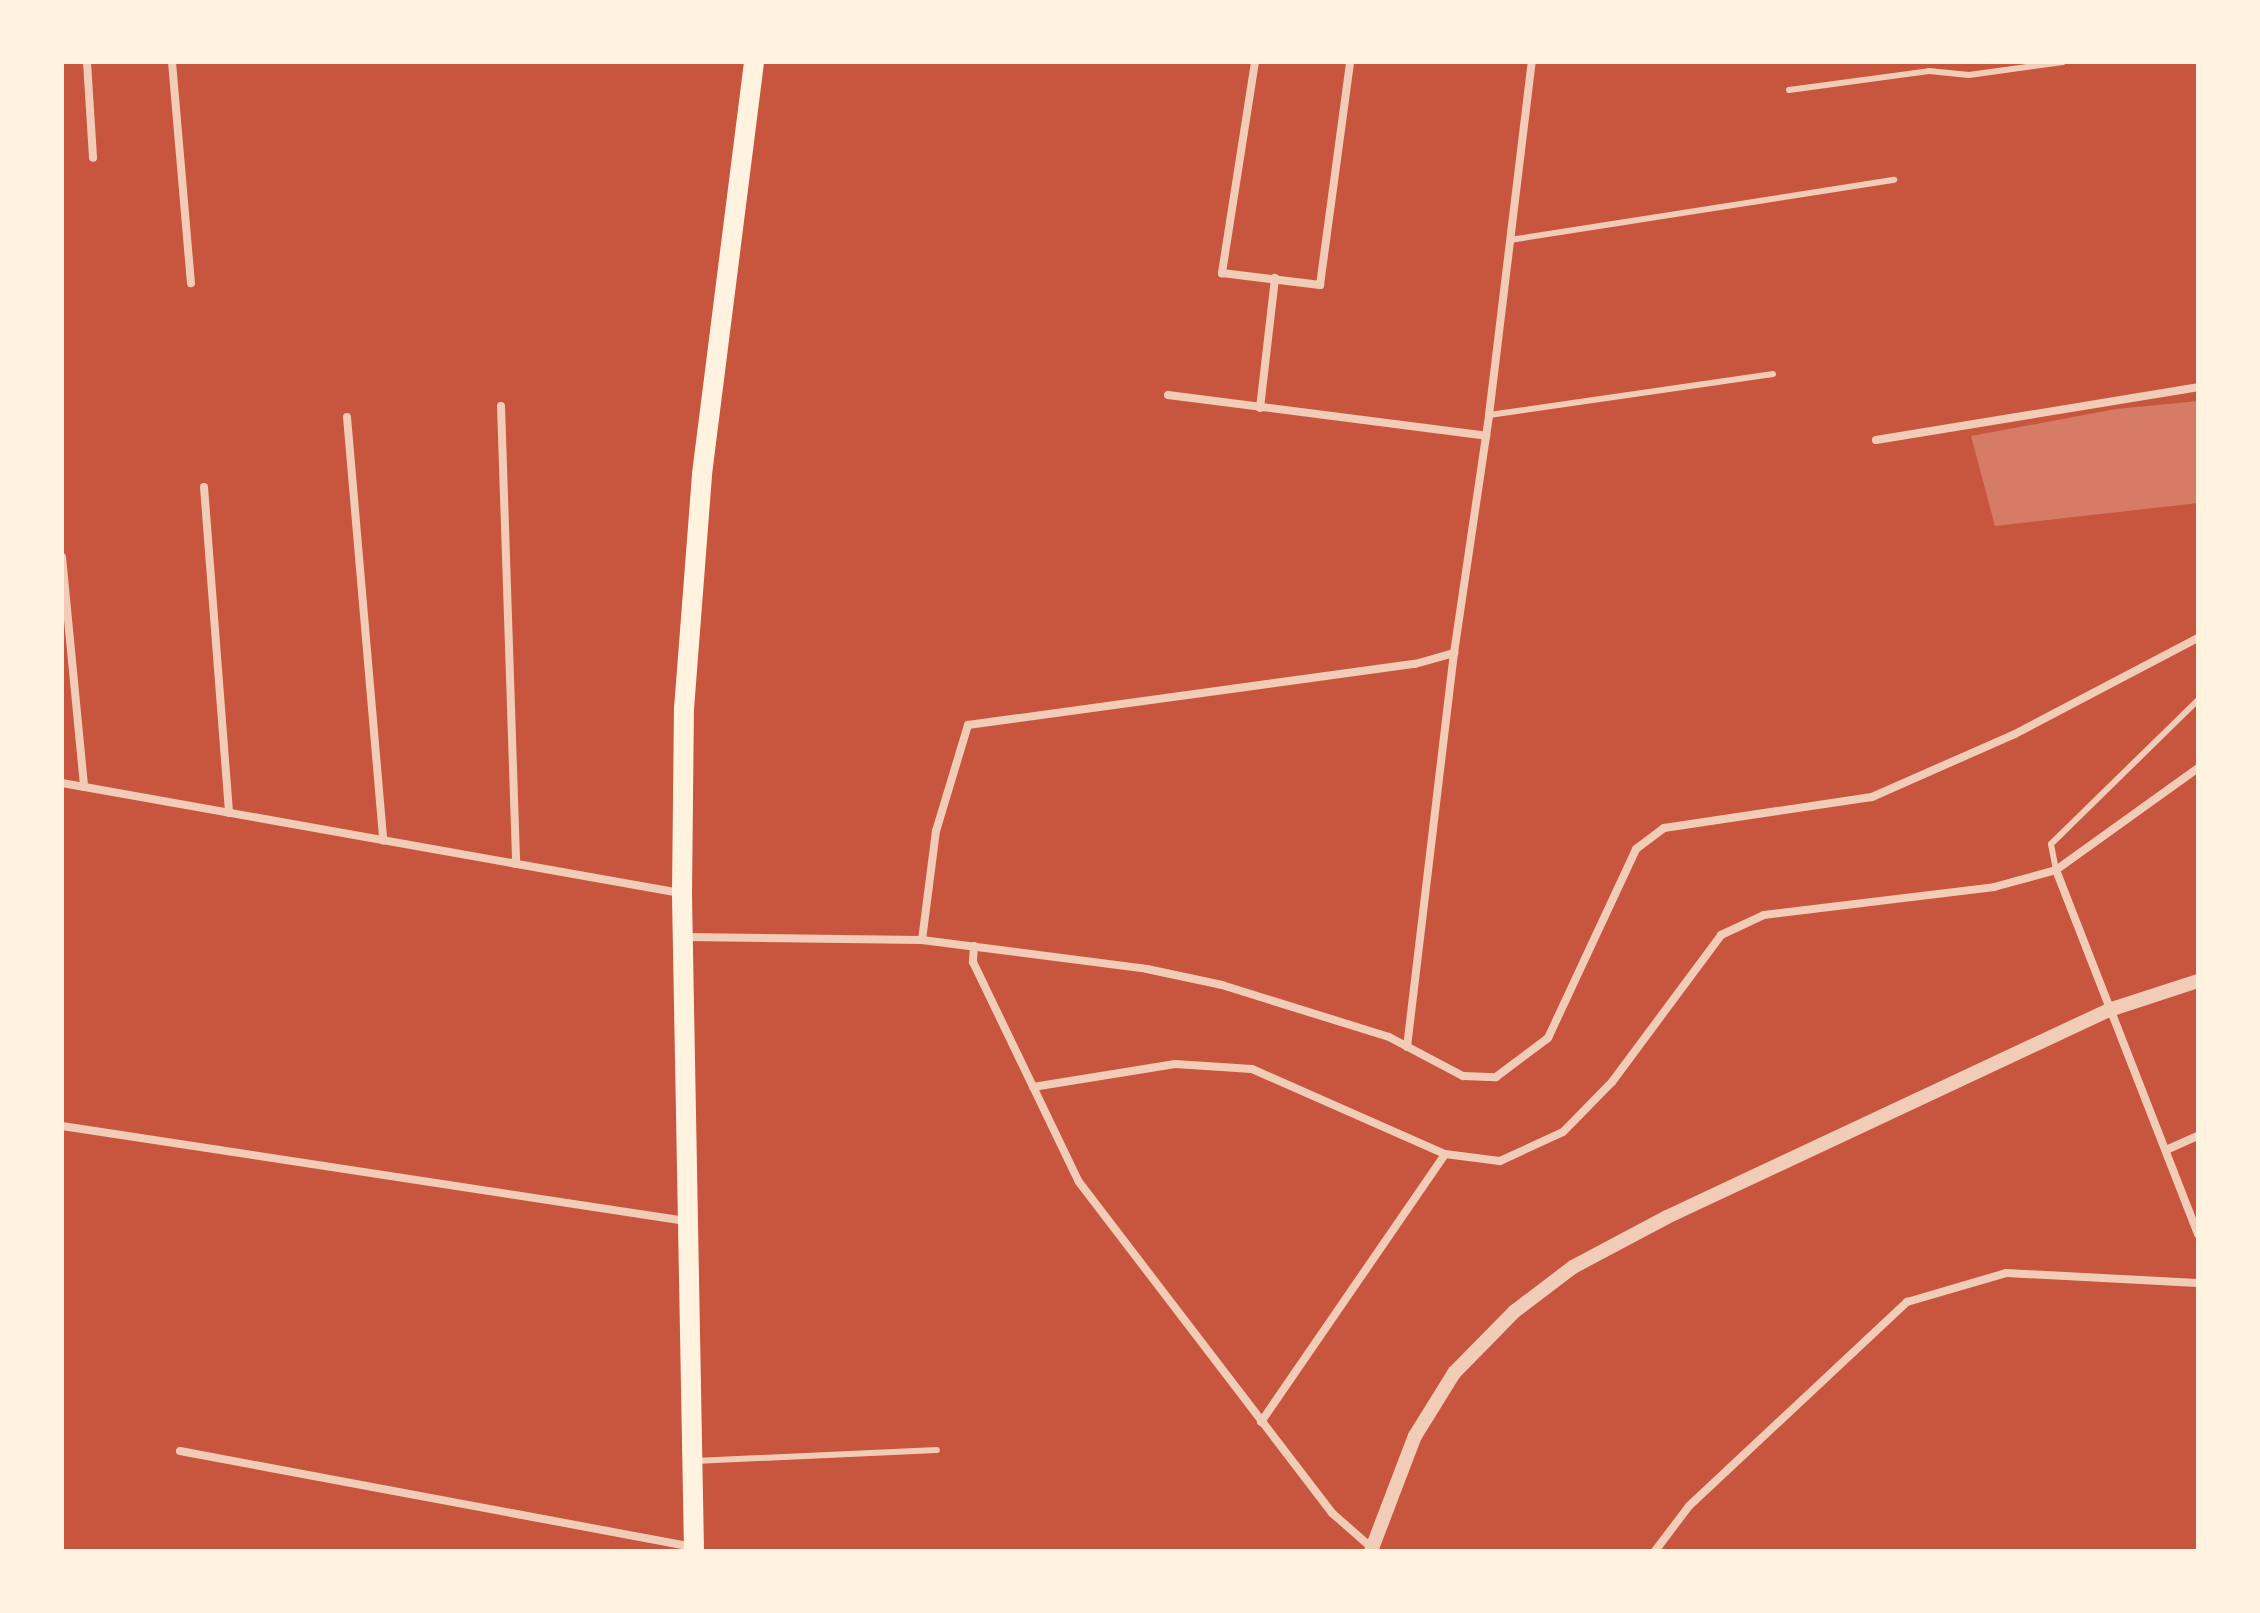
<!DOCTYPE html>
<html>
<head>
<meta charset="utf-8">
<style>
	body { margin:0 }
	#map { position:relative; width:2260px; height:1613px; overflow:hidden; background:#c8553d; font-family:"Nunito Sans",sans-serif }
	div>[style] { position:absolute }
	.building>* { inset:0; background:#d67c66 }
	.service>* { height:6px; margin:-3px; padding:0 3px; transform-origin:3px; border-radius:3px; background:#f1ccb7 }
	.minor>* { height:8px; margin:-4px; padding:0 4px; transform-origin:4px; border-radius:4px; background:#f1ccb7 }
	.tertiary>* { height:14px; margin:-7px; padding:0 7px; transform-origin:7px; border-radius:7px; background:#f1ccb7 }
	.primary>* { height:20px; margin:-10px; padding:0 10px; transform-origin:10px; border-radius:10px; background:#fff3e0 }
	span { translate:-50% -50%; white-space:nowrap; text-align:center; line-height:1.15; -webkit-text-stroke:8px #fff3e0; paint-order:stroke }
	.frame { position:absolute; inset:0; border:64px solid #fff3e0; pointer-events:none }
</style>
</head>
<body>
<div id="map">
	<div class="building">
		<i style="clip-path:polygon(2198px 401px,2198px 503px,1995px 526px,1971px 436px,2116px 409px)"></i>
	</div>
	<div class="service">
		<i style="left:1789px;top:90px;width:141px;rotate:-7.7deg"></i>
		<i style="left:1929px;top:71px;width:40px;rotate:5.7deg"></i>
		<i style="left:1969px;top:75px;width:95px;rotate:-7.9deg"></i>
		<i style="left:1510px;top:240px;width:389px;rotate:-8.9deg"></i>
		<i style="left:1489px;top:415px;width:287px;rotate:-8.2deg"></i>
		<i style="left:2056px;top:870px;width:26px;rotate:-101deg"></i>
		<i style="left:2051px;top:844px;width:206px;rotate:-44.4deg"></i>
		<i style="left:695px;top:1461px;width:242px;rotate:-2.6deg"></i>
	</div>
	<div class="minor">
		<i style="left:87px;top:62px;width:96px;rotate:86.4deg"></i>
		<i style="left:172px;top:62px;width:222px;rotate:85.1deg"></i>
		<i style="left:1255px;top:62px;width:214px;rotate:98.9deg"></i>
		<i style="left:1222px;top:273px;width:99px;rotate:7deg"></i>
		<i style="left:1320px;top:285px;width:225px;rotate:-82.3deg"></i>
		<i style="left:1168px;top:395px;width:321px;rotate:7.3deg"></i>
		<i style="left:501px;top:406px;width:458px;rotate:88.1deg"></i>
		<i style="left:1260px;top:408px;width:131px;rotate:-83.4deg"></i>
		<i style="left:347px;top:417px;width:425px;rotate:85.1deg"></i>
		<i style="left:1876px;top:440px;width:326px;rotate:-9.3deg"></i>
		<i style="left:204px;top:487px;width:327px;rotate:85.6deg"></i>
		<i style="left:62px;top:557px;width:231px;rotate:84.5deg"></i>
		<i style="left:62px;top:783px;width:628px;rotate:10.09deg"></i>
		<i style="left:2056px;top:870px;width:391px;rotate:68.7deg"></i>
		<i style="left:684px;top:937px;width:238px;rotate:0.7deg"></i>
		<i style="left:922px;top:940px;width:227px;rotate:7.3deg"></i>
		<i style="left:1147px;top:969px;width:77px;rotate:12deg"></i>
		<i style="left:1222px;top:985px;width:175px;rotate:17.3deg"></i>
		<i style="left:1389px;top:1037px;width:84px;rotate:27.8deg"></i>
		<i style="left:1463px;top:1076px;width:33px;rotate:2deg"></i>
		<i style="left:1496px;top:1077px;width:65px;rotate:-36.9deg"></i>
		<i style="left:1548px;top:1038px;width:208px;rotate:-65deg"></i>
		<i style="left:1636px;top:849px;width:35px;rotate:-37deg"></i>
		<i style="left:1664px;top:828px;width:210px;rotate:-8.5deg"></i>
		<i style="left:1872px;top:797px;width:156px;rotate:-23.8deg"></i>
		<i style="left:2015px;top:734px;width:207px;rotate:-27.7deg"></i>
		<i style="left:922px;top:940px;width:110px;rotate:-82.7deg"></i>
		<i style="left:936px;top:831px;width:111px;rotate:-73.2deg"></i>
		<i style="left:968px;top:725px;width:451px;rotate:-7.8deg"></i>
		<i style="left:1415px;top:664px;width:41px;rotate:-15.8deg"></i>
		<i style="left:1454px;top:653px;width:241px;rotate:-81.6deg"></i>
		<i style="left:1489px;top:415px;width:356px;rotate:-83.1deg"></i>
		<i style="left:974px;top:946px;width:16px;rotate:94deg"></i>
		<i style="left:973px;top:962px;width:244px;rotate:64.3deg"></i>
		<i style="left:1079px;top:1182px;width:417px;rotate:52.6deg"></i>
		<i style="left:1332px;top:1513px;width:53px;rotate:41.2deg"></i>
		<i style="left:1407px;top:1047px;width:397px;rotate:-83.2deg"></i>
		<i style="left:1033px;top:1087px;width:144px;rotate:-9.2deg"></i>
		<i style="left:1175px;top:1064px;width:77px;rotate:3.7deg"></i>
		<i style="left:1252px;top:1069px;width:211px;rotate:23.8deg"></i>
		<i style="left:1445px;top:1154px;width:55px;rotate:7.3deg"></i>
		<i style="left:1500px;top:1161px;width:69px;rotate:-24.7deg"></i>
		<i style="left:1563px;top:1132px;width:70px;rotate:-45.6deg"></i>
		<i style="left:1612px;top:1082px;width:183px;rotate:-53.4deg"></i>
		<i style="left:1721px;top:935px;width:47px;rotate:-24.9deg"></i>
		<i style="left:1764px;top:915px;width:232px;rotate:-6.9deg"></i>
		<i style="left:1994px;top:887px;width:64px;rotate:-15.3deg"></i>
		<i style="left:2056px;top:870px;width:175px;rotate:-35.7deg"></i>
		<i style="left:62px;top:1126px;width:631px;rotate:8.66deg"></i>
		<i style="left:2166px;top:1150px;width:35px;rotate:-24deg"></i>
		<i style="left:1261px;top:1422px;width:325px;rotate:-55.5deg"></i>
		<i style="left:180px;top:1451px;width:522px;rotate:10.6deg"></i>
		<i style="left:1655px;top:1551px;width:56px;rotate:-52.9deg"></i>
		<i style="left:1689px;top:1506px;width:299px;rotate:-43.1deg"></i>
		<i style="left:1907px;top:1302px;width:103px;rotate:-16.3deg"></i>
		<i style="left:2006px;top:1273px;width:192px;rotate:3deg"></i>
	</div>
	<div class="tertiary">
		<i style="left:1371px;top:1551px;width:123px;rotate:-69.1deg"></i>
		<i style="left:1415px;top:1436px;width:74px;rotate:-58.2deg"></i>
		<i style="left:1454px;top:1373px;width:87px;rotate:-45.5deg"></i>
		<i style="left:1515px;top:1311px;width:73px;rotate:-37.2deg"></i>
		<i style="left:1573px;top:1267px;width:106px;rotate:-28deg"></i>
		<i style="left:1667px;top:1217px;width:491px;rotate:-25.1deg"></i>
		<i style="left:2112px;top:1009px;width:90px;rotate:-18deg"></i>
	</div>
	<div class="primary">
		<i style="left:694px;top:1551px;width:657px;rotate:-91.05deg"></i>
		<i style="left:682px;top:894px;width:185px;rotate:-89.4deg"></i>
		<i style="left:684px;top:709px;width:236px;rotate:-85.6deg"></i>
		<i style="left:702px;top:474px;width:415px;rotate:-82.8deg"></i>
	</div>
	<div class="frame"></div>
</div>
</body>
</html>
